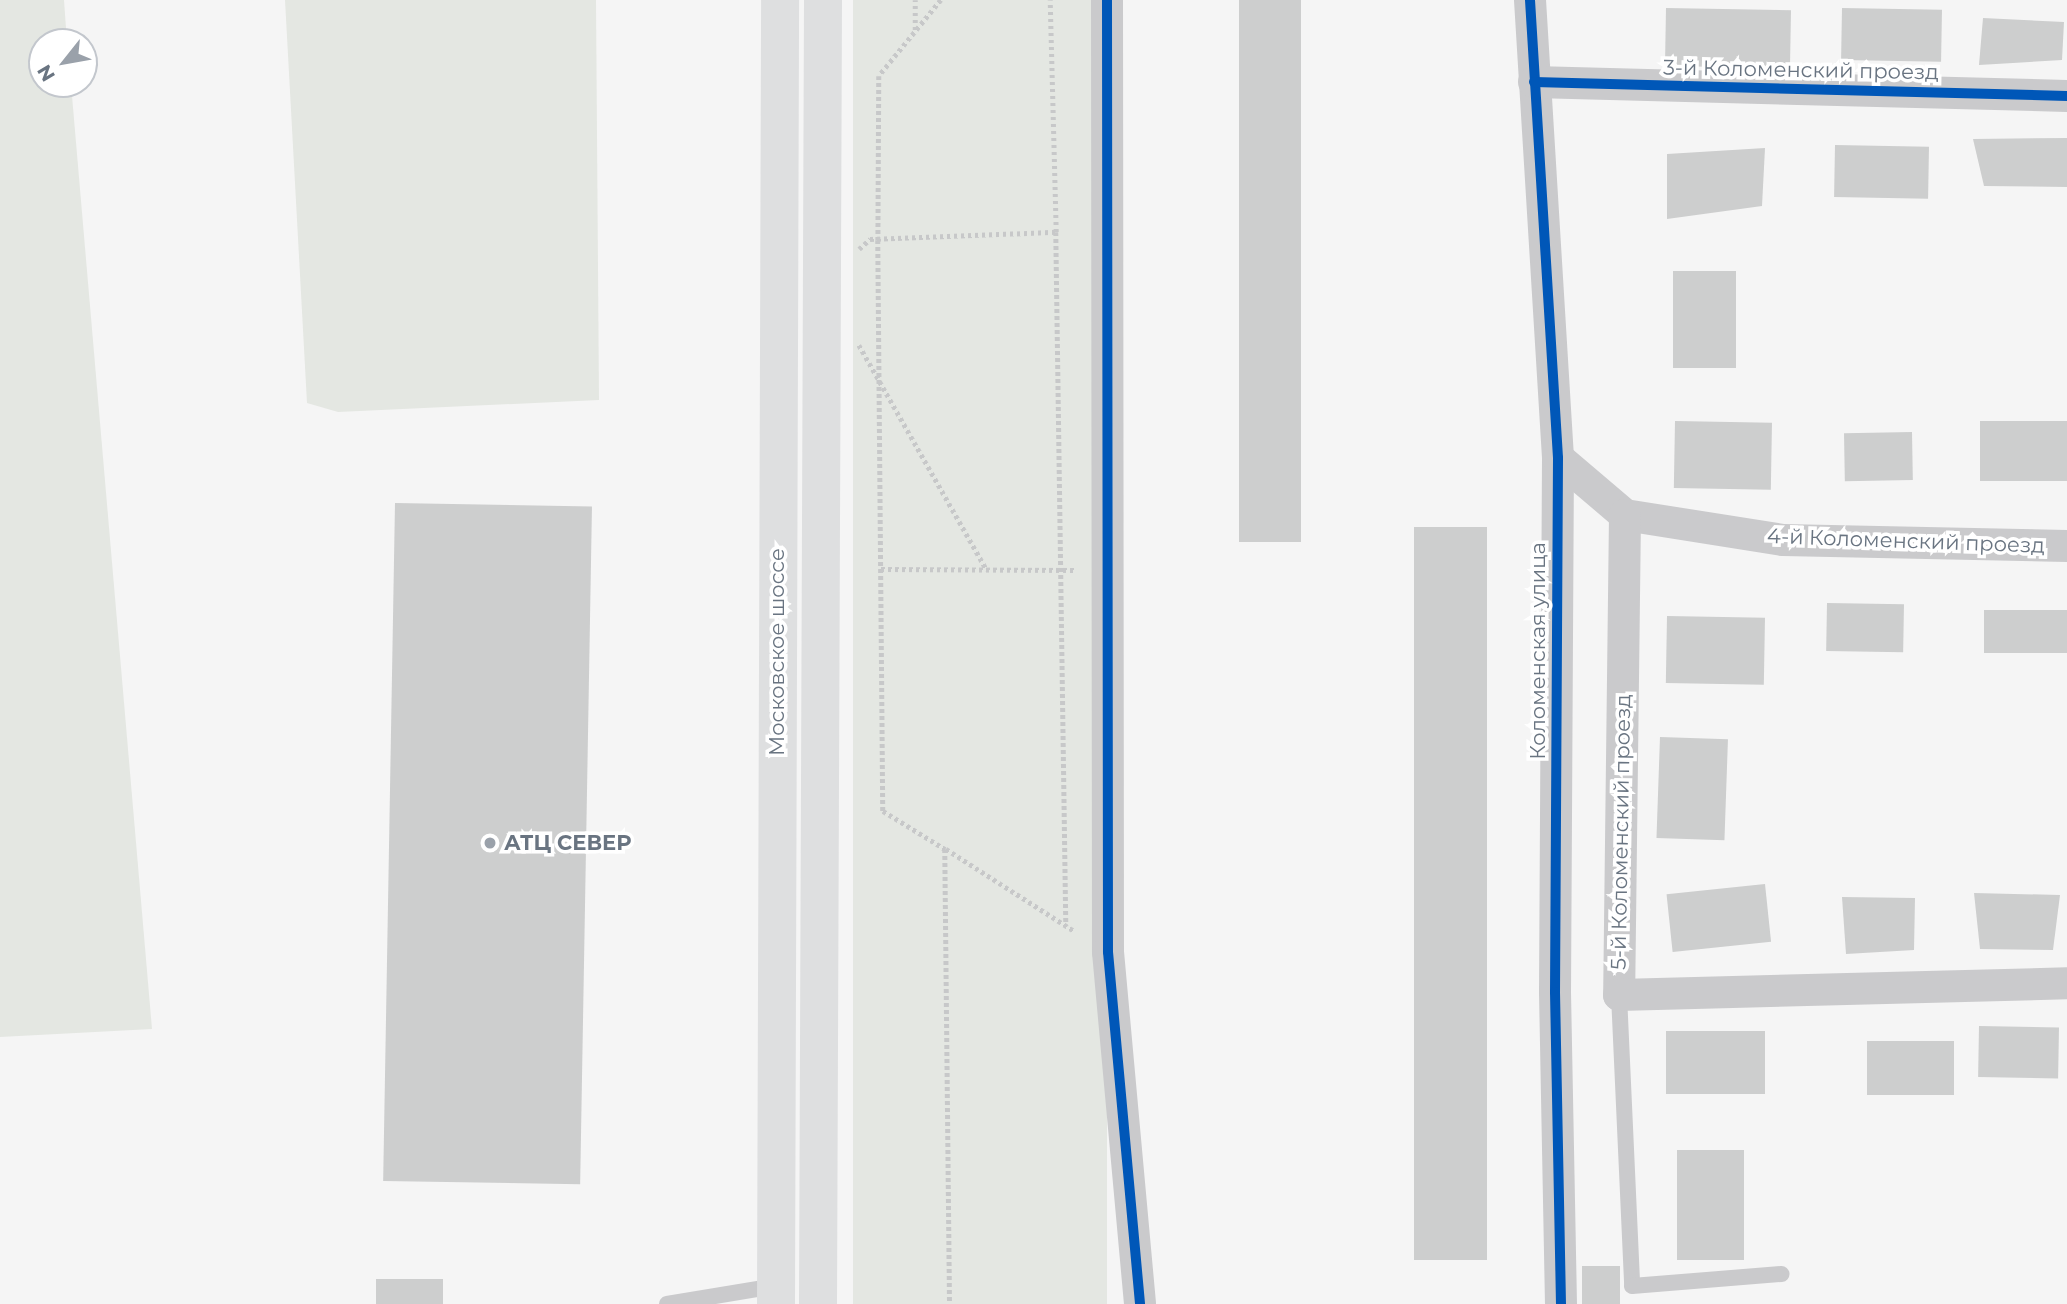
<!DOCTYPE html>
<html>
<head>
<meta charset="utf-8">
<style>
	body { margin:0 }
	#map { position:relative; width:2067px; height:1304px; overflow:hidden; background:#f5f5f5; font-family:Montserrat,sans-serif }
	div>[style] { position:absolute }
	.green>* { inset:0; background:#e4e7e2; transform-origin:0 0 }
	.building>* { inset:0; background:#cdcece; transform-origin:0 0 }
	.path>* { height:4.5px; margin-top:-2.25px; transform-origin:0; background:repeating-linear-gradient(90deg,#c7c8c9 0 3.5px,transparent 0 7px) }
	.lane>* { height:16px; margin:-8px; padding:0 8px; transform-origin:8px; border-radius:8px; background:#cacacc }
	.street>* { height:32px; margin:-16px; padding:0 16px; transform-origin:16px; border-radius:16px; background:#cacacc }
	.primary>* { height:38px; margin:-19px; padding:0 19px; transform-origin:19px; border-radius:19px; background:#dedfe0 }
	.cycleway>* { height:10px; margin:-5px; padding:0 5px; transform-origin:5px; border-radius:5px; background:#0057b8 }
	.dots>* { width:19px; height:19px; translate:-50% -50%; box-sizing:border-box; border:4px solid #fff; border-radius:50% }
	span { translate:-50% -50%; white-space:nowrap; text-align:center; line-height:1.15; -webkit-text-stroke:7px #fff; paint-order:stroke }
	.street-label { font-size:21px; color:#697481 }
	.poi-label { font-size:21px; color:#697481; font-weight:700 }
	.left { translate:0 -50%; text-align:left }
	.north { position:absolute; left:28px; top:28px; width:70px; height:70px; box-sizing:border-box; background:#fff; border:2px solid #c3c7cd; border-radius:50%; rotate:239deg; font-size:19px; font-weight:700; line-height:28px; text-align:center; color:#697481 }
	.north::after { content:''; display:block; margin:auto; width:24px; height:32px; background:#9aa1aa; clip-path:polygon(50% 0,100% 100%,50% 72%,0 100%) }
</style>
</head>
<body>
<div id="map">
	<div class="green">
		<i style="clip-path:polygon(0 0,64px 0,67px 42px,42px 42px,42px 84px,71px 84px,152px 1029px,0 1037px)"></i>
		<i style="clip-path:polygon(285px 0,596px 0,599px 400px,338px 412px,307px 403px)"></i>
		<i style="left:853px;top:0;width:254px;height:1304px"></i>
	</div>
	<div class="building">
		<i style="left:1239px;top:0;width:62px;height:542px"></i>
		<i style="left:1666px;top:8px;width:125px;height:58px;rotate:1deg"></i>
		<i style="left:1842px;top:8px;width:100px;height:52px;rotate:1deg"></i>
		<i style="clip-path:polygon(1983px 18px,2064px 22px,2062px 60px,1979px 65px)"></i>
		<i style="clip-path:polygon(2067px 138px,2067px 187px,1984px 186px,1973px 139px)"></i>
		<i style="left:1835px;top:145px;width:94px;height:52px;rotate:1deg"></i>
		<i style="clip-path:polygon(1765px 148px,1762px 206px,1667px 219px,1667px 154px)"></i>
		<i style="left:1673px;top:271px;width:63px;height:97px"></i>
		<i style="left:1675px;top:421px;width:97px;height:67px;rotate:1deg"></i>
		<i style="left:1980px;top:421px;width:87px;height:60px"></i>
		<i style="left:1912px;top:432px;width:48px;height:68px;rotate:89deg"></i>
		<i style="left:395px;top:503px;width:197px;height:678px;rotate:1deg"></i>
		<i style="left:1414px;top:527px;width:73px;height:733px"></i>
		<i style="left:1827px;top:603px;width:77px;height:48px;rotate:1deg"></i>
		<i style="left:2067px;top:610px;width:43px;height:83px;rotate:90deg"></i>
		<i style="left:1667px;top:616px;width:98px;height:67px;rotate:1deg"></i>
		<i style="left:1660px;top:737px;width:68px;height:101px;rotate:2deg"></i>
		<i style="left:1765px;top:884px;width:58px;height:99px;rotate:84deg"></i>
		<i style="clip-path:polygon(1974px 893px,2060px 895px,2053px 950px,1980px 949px)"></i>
		<i style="clip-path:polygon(1842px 897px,1915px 898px,1914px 950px,1846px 954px)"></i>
		<i style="left:1979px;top:1026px;width:80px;height:51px;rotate:1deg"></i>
		<i style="left:1666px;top:1031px;width:99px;height:63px"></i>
		<i style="left:1867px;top:1041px;width:87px;height:54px"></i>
		<i style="left:1744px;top:1150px;width:110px;height:67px;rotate:90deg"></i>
		<i style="left:1620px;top:1266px;width:38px;height:38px;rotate:90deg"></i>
		<i style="left:376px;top:1279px;width:67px;height:25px"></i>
	</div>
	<div class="path">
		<i style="left:941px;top:0;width:98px;rotate:129.2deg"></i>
		<i style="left:879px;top:76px;width:164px;rotate:90.3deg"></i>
		<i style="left:878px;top:240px;width:571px;rotate:89.5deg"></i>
		<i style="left:883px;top:811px;width:73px;rotate:31.5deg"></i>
		<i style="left:945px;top:849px;width:455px;rotate:89.4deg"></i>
		<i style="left:915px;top:30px;width:30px;rotate:-90deg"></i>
		<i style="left:1056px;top:232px;width:694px;rotate:89.17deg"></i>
		<i style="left:859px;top:249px;width:15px;rotate:-42deg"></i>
		<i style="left:870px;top:239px;width:186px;rotate:-2.2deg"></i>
		<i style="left:1056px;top:232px;width:232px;rotate:-91.5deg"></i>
		<i style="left:859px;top:345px;width:259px;rotate:60.4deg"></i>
		<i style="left:881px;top:569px;width:194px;rotate:0.3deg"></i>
		<i style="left:946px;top:849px;width:152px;rotate:32.6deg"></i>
	</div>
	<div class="lane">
		<i style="left:1619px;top:995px;width:291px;rotate:87.4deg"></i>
		<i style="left:1632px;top:1286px;width:150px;rotate:-4.6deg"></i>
		<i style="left:667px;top:1304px;width:110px;rotate:-9.4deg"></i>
	</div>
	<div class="street">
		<i style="left:1107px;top:0;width:952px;rotate:89.94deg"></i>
		<i style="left:1108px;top:952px;width:353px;rotate:84.8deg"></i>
		<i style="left:1530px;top:0;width:459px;rotate:86.5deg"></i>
		<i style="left:1558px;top:458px;width:534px;rotate:90.32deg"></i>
		<i style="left:1555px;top:992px;width:312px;rotate:88.9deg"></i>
		<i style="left:1534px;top:82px;width:533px;rotate:1.5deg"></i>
		<i style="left:1558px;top:458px;width:88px;rotate:40.4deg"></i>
		<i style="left:1625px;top:515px;width:160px;rotate:9deg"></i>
		<i style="left:1783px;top:540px;width:284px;rotate:1.2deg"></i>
		<i style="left:1625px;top:515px;width:480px;rotate:90.7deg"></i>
		<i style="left:1619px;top:995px;width:448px;rotate:-1.5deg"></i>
	</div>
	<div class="primary">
		<i style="left:776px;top:1304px;width:1304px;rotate:-89.82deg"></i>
		<i style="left:818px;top:1304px;width:1304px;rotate:-89.78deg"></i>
	</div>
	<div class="cycleway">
		<i style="left:1107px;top:0;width:952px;rotate:89.94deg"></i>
		<i style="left:1108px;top:952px;width:353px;rotate:84.8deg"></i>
		<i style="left:1530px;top:0;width:459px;rotate:86.5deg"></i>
		<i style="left:1558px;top:458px;width:534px;rotate:90.32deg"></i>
		<i style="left:1555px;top:992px;width:312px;rotate:88.9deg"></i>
		<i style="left:1534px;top:82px;width:533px;rotate:1.5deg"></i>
	</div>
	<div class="dots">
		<i style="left:490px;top:843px;background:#9aa1aa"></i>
	</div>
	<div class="street-label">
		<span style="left:1801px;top:70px;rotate:1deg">3-й Коломенский проезд</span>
		<span style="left:1906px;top:541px;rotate:2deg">4-й Коломенский проезд</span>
		<span style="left:1538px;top:651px;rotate:-90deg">Коломенская улица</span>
		<span style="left:777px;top:652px;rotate:-90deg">Московское шоссе</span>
		<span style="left:1621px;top:832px;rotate:-89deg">5-й Коломенский проезд</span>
	</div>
	<div class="poi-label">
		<span class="left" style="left:504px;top:843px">АТЦ СЕВЕР</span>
	</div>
	<div class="north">N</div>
</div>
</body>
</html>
